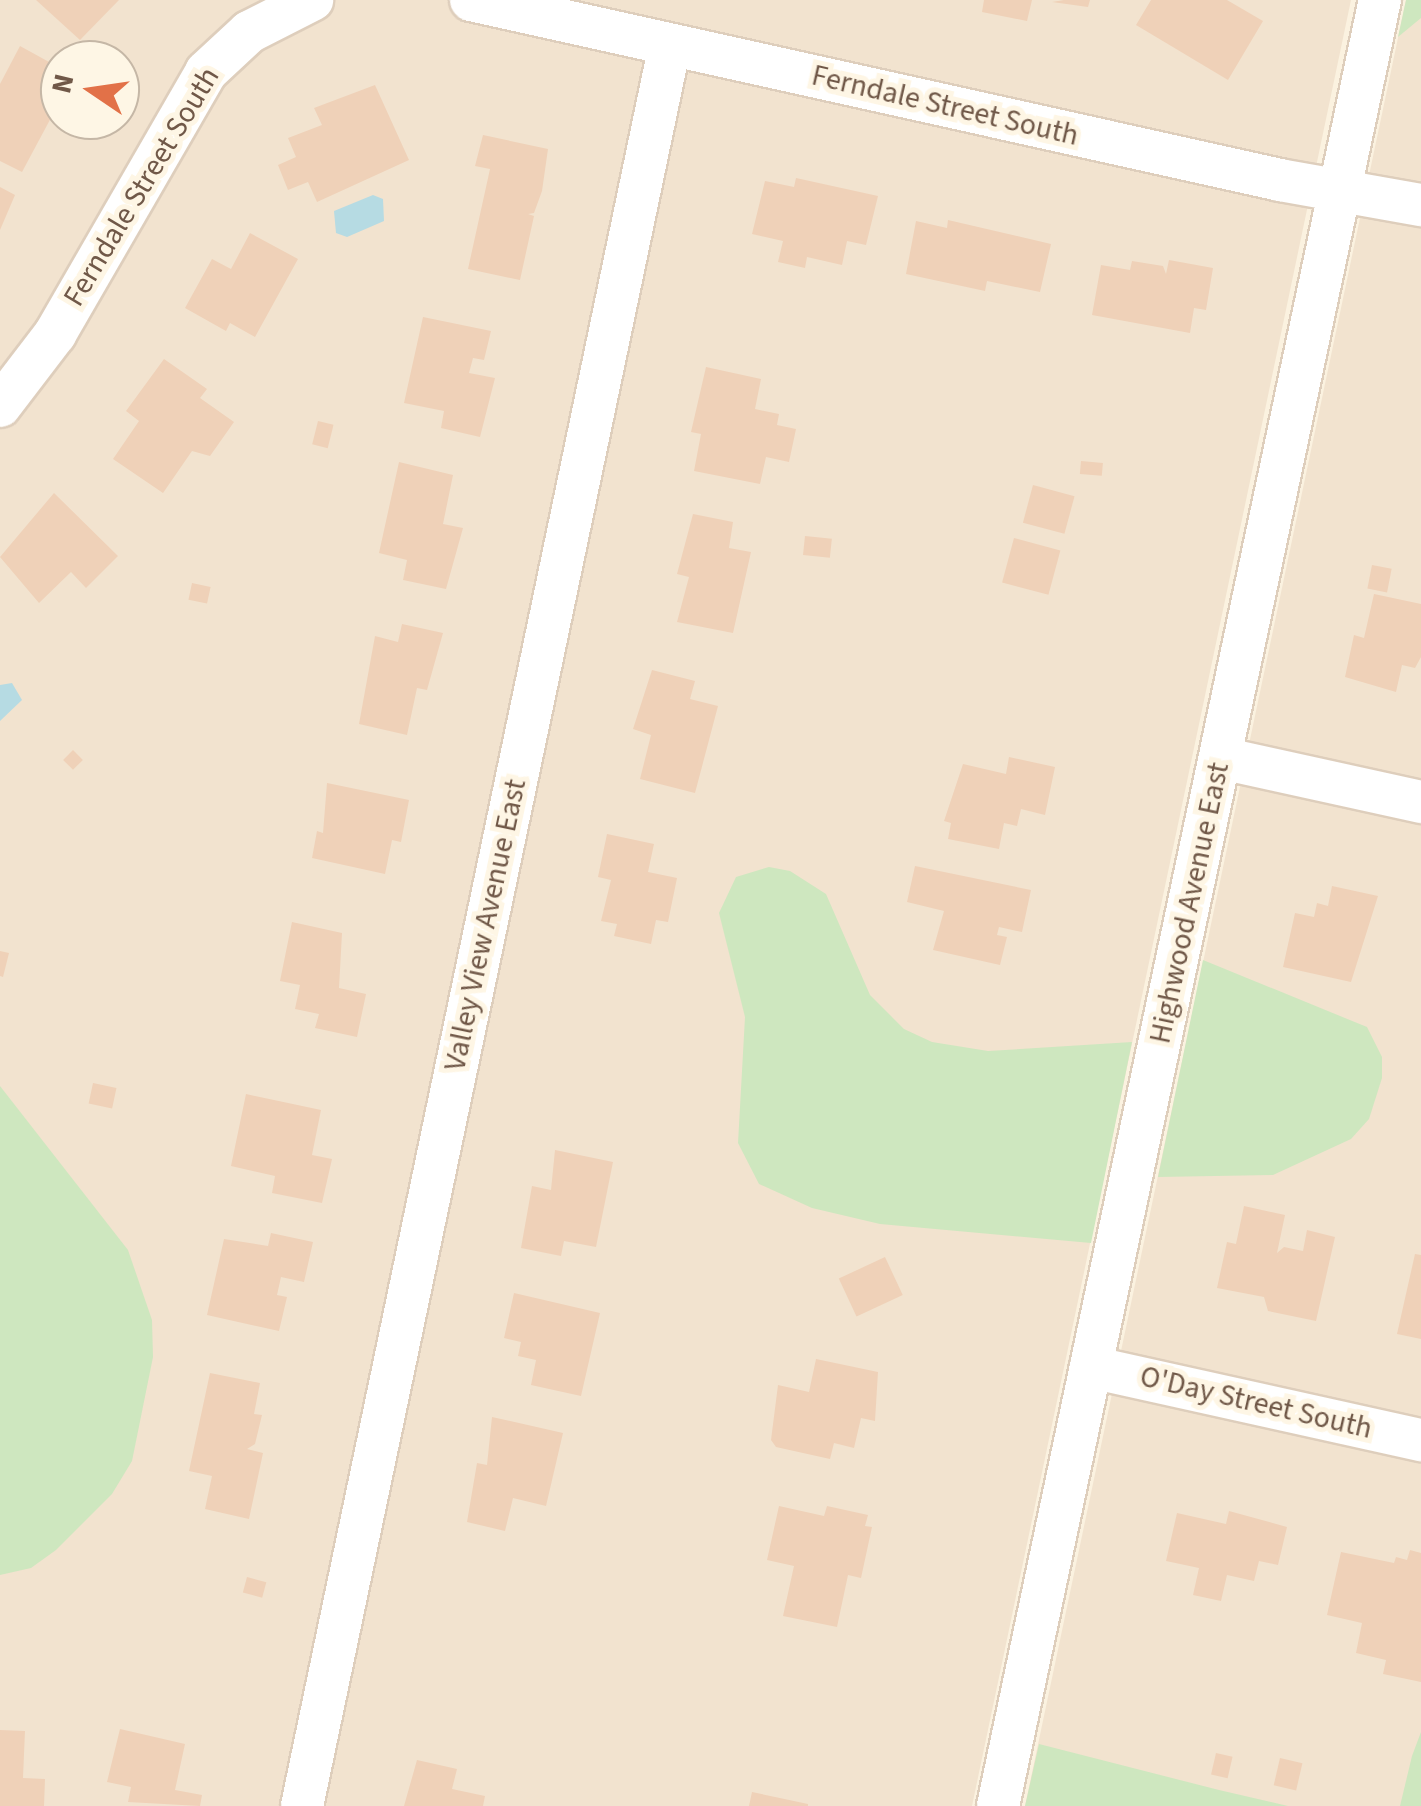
<!DOCTYPE html>
<html>
<head>
<meta charset="utf-8">
<style>
	body { margin:0 }
	#map { position:relative; width:1421px; height:1806px; overflow:hidden; background:#fbf2e0; font-family:"Source Sans 3",sans-serif }
	div>[style] { position:absolute }
	.residential>* { inset:0; background:#f2e3cf }
	.green>* { inset:0; background:#cee7bf }
	.water>* { inset:0; background:#b6dbe3 }
	.building>* { inset:0; background:#efd1b8; transform-origin:0 0 }
	.roads { filter:drop-shadow(2px 0 #decebc) drop-shadow(-2px 0 #decebc) drop-shadow(0 2px #decebc) drop-shadow(0 -2px #decebc) }
	.minor>* { height:42px; margin:-21px; padding:0 21px; transform-origin:21px; border-radius:21px; background:#fff }
	span { translate:-50% -50%; white-space:nowrap; text-align:center; line-height:1.15; -webkit-text-stroke:10px #fef6e5; paint-order:stroke }
	.street-label { font-size:30px; color:#705848 }
	.north { position:absolute; left:40px; top:40px; width:100px; height:100px; box-sizing:border-box; background:#fef6e5; border:2px solid #c5b7a6; border-radius:50%; rotate:283deg; font-size:28px; font-weight:700; line-height:40px; text-align:center; color:#705848 }
	.north::after { content:''; display:block; margin:auto; width:35px; height:45px; background:#e27148; clip-path:polygon(50% 0,100% 100%,50% 72%,0 100%) }
</style>
</head>
<body>
<div id="map">
	<div class="residential">
		<i style="clip-path:polygon(evenodd,0 0,1351px 0,972px 1806px,0 1806px,0 0,60px 60px,120px 60px,120px 120px,60px 120px,60px 60px)"></i>
		<i style="clip-path:polygon(1406px 0,1421px 0,1421px 1806px,1025px 1806px)"></i>
	</div>
	<div class="green">
		<i style="clip-path:polygon(1406px 0,1421px 0,1421px 18px,1398px 37px)"></i>
		<i style="clip-path:polygon(769px 867px,790px 871px,826px 894px,870px 995px,904px 1029px,932px 1042px,988px 1051px,1132px 1042px,1091px 1243px,880px 1224px,812px 1208px,759px 1184px,738px 1143px,745px 1017px,719px 913px,736px 877px)"></i>
		<i style="clip-path:polygon(1203px 960px,1367px 1027px,1382px 1057px,1382px 1078px,1369px 1119px,1351px 1139px,1273px 1175px,1158px 1177px)"></i>
		<i style="clip-path:polygon(0 1086px,128px 1250px,152px 1320px,153px 1357px,132px 1461px,112px 1494px,56px 1550px,31px 1568px,0 1575px)"></i>
		<i style="clip-path:polygon(1421px 1732px,1421px 1806px,1400px 1806px,1412px 1756px)"></i>
		<i style="clip-path:polygon(1039px 1744px,1219px 1790px,1288px 1806px,1025px 1806px)"></i>
	</div>
	<div class="water">
		<i style="clip-path:polygon(373px 195px,383px 199px,384px 221px,347px 237px,336px 233px,334px 211px)"></i>
		<i style="clip-path:polygon(12px 683px,22px 700px,0 721px,0 685px)"></i>
	</div>
	<div class="building">
		<i style="clip-path:polygon(36px 0,119px 0,80px 40px)"></i>
		<i style="clip-path:polygon(984px 0,1032px 0,1027px 21px,982px 12px)"></i>
		<i style="clip-path:polygon(1064px 0,1090px 0,1088px 7px,1052px 2px)"></i>
		<i style="clip-path:polygon(1151px 0,1227px 0,1263px 21px,1228px 80px,1136px 25px)"></i>
		<i style="clip-path:polygon(20px 46px,60px 68px,60px 101px,22px 172px,0 161px,0 84px)"></i>
		<i style="clip-path:polygon(375px 85px,409px 160px,317px 202px,308px 182px,288px 190px,278px 165px,296px 157px,288px 138px,322px 125px,314px 108px)"></i>
		<i style="clip-path:polygon(483px 135px,548px 149px,542px 191px,534px 213px,528px 214px,534px 216px,520px 280px,468px 269px,490px 169px,475px 166px)"></i>
		<i style="clip-path:polygon(796px 178px,878px 196px,866px 245px,847px 241px,842px 265px,807px 257px,805px 268px,778px 262px,783px 241px,752px 234px,765px 181px,794px 187px)"></i>
		<i style="clip-path:polygon(0 187px,15px 195px,0 230px)"></i>
		<i style="clip-path:polygon(948px 220px,1051px 244px,1040px 292px,987px 281px,985px 291px,906px 274px,916px 221px,947px 228px)"></i>
		<i style="clip-path:polygon(250px 233px,298px 259px,255px 337px,230px 323px,226px 331px,185px 308px,212px 259px,231px 269px)"></i>
		<i style="clip-path:polygon(1169px 260px,1213px 268px,1206px 310px,1194px 308px,1190px 333px,1092px 315px,1101px 265px,1130px 270px,1132px 261px,1163px 266px,1166px 274px)"></i>
		<i style="clip-path:polygon(423px 317px,491px 331px,484px 360px,473px 358px,469px 373px,495px 378px,480px 437px,441px 428px,444px 411px,404px 403px)"></i>
		<i style="clip-path:polygon(164px 359px,207px 389px,200px 398px,234px 422px,210px 456px,192px 451px,163px 493px,113px 459px,139px 421px,126px 411px)"></i>
		<i style="clip-path:polygon(706px 367px,761px 379px,755px 409px,779px 414px,777px 425px,796px 429px,789px 462px,766px 457px,760px 484px,694px 471px,701px 434px,691px 432px)"></i>
		<i style="left:318px;top:421px;width:16px;height:24px;rotate:14deg"></i>
		<i style="left:1081px;top:461px;width:22px;height:13px;rotate:5deg"></i>
		<i style="clip-path:polygon(399px 462px,453px 475px,443px 524px,463px 528px,446px 589px,403px 580px,407px 560px,379px 553px)"></i>
		<i style="left:1033px;top:485px;width:43px;height:39px;rotate:15deg"></i>
		<i style="clip-path:polygon(54px 493px,118px 556px,86px 588px,71px 572px,39px 603px,0 557px)"></i>
		<i style="clip-path:polygon(693px 514px,733px 522px,729px 548px,751px 552px,733px 633px,677px 622px,689px 577px,677px 574px)"></i>
		<i style="left:805px;top:536px;width:27px;height:19px;rotate:6deg"></i>
		<i style="left:1014px;top:538px;width:48px;height:46px;rotate:15deg"></i>
		<i style="left:1372px;top:565px;width:20px;height:24px;rotate:11deg"></i>
		<i style="left:192px;top:583px;width:19px;height:17px;rotate:12deg"></i>
		<i style="clip-path:polygon(1374px 594px,1421px 604px,1421px 657px,1415px 668px,1402px 665px,1396px 692px,1345px 677px,1354px 635px,1364px 638px)"></i>
		<i style="clip-path:polygon(402px 624px,443px 633px,427px 690px,417px 688px,407px 735px,359px 724px,375px 636px,398px 642px)"></i>
		<i style="clip-path:polygon(652px 670px,695px 681px,690px 699px,718px 706px,695px 793px,640px 779px,651px 735px,633px 729px)"></i>
		<i style="left:73px;top:750px;width:14px;height:14px;rotate:45deg"></i>
		<i style="clip-path:polygon(1009px 757px,1055px 767px,1045px 815px,1021px 809px,1017px 826px,1004px 823px,999px 849px,948px 839px,951px 823px,944px 821px,963px 764px,1006px 774px)"></i>
		<i style="clip-path:polygon(327px 783px,409px 800px,401px 842px,392px 840px,385px 874px,312px 858px,317px 831px,323px 833px)"></i>
		<i style="clip-path:polygon(607px 834px,654px 844px,648px 872px,677px 878px,668px 922px,656px 920px,651px 944px,614px 936px,617px 924px,601px 921px,611px 880px,598px 877px)"></i>
		<i style="clip-path:polygon(915px 866px,1031px 890px,1022px 932px,999px 927px,997px 935px,1007px 937px,1000px 965px,933px 950px,944px 911px,907px 902px)"></i>
		<i style="clip-path:polygon(1332px 886px,1378px 896px,1351px 982px,1283px 967px,1295px 913px,1314px 917px,1317px 903px,1328px 906px)"></i>
		<i style="clip-path:polygon(292px 922px,342px 933px,339px 988px,366px 994px,357px 1037px,315px 1028px,319px 1014px,295px 1009px,300px 985px,280px 981px)"></i>
		<i style="clip-path:polygon(0 951px,9px 953px,3px 977px,0 976px)"></i>
		<i style="left:93px;top:1083px;width:24px;height:21px;rotate:12deg"></i>
		<i style="clip-path:polygon(246px 1094px,321px 1110px,312px 1155px,332px 1159px,322px 1203px,272px 1193px,275px 1176px,231px 1166px)"></i>
		<i style="clip-path:polygon(555px 1150px,613px 1162px,596px 1247px,564px 1241px,561px 1256px,521px 1248px,532px 1186px,551px 1190px)"></i>
		<i style="clip-path:polygon(1244px 1206px,1285px 1215px,1277px 1253px,1284px 1247px,1303px 1251px,1307px 1230px,1335px 1237px,1316px 1321px,1268px 1311px,1264px 1297px,1217px 1288px,1227px 1242px,1236px 1244px)"></i>
		<i style="clip-path:polygon(271px 1233px,313px 1242px,304px 1282px,281px 1277px,277px 1295px,287px 1297px,279px 1331px,207px 1315px,224px 1239px,268px 1246px)"></i>
		<i style="clip-path:polygon(1415px 1254px,1421px 1255px,1421px 1339px,1397px 1334px)"></i>
		<i style="left:885px;top:1257px;width:42px;height:51px;rotate:65deg"></i>
		<i style="clip-path:polygon(514px 1293px,600px 1313px,581px 1396px,531px 1385px,536px 1360px,518px 1356px,521px 1342px,504px 1338px)"></i>
		<i style="clip-path:polygon(816px 1359px,878px 1372px,875px 1421px,861px 1418px,854px 1448px,834px 1443px,830px 1459px,776px 1447px,771px 1440px,778px 1385px,809px 1392px)"></i>
		<i style="clip-path:polygon(210px 1373px,260px 1383px,254px 1414px,262px 1415px,255px 1444px,247px 1449px,263px 1453px,249px 1519px,205px 1509px,212px 1476px,189px 1471px)"></i>
		<i style="clip-path:polygon(492px 1417px,563px 1433px,546px 1506px,513px 1498px,505px 1531px,467px 1522px,477px 1463px,487px 1465px)"></i>
		<i style="clip-path:polygon(779px 1506px,824px 1516px,827px 1506px,868px 1515px,865px 1526px,872px 1527px,861px 1578px,848px 1575px,837px 1627px,783px 1616px,794px 1566px,767px 1560px)"></i>
		<i style="clip-path:polygon(1229px 1511px,1287px 1527px,1278px 1565px,1259px 1561px,1254px 1581px,1227px 1575px,1221px 1601px,1193px 1595px,1199px 1568px,1166px 1561px,1177px 1513px,1226px 1524px)"></i>
		<i style="clip-path:polygon(1410px 1550px,1421px 1553px,1421px 1682px,1383px 1674px,1386px 1660px,1356px 1653px,1362px 1623px,1327px 1615px,1341px 1552px,1394px 1563px,1396px 1557px,1407px 1560px)"></i>
		<i style="left:247px;top:1577px;width:20px;height:16px;rotate:15deg"></i>
		<i style="clip-path:polygon(120px 1729px,185px 1744px,175px 1790px,202px 1795px,200px 1806px,128px 1802px,131px 1787px,107px 1782px)"></i>
		<i style="clip-path:polygon(0 1730px,25px 1731px,23px 1778px,45px 1779px,44px 1806px,0 1806px)"></i>
		<i style="left:1216px;top:1753px;width:17px;height:22px;rotate:13deg"></i>
		<i style="left:1280px;top:1758px;width:23px;height:28px;rotate:13deg"></i>
		<i style="clip-path:polygon(417px 1760px,457px 1769px,452px 1789px,485px 1796px,483px 1806px,404px 1806px)"></i>
		<i style="clip-path:polygon(752px 1792px,808px 1804px,808px 1806px,749px 1806px)"></i>
	</div>
	<div class="roads">
		<div class="minor">
			<i style="left:471px;top:0;width:829px;rotate:12.54deg"></i>
			<i style="left:1280px;top:180px;width:143px;rotate:10.1deg"></i>
			<i style="left:0;top:406px;width:91px;rotate:-52.6deg"></i>
			<i style="left:55px;top:334px;width:302px;rotate:-60deg"></i>
			<i style="left:206px;top:72px;width:59px;rotate:-42.9deg"></i>
			<i style="left:249px;top:32px;width:71px;rotate:-26.9deg"></i>
			<i style="left:1221px;top:758px;width:205px;rotate:12.4deg"></i>
			<i style="left:1091px;top:1367px;width:338px;rotate:12.5deg"></i>
			<i style="left:302px;top:1806px;width:1799px;rotate:-78.2deg"></i>
			<i style="left:998px;top:1806px;width:1846px;rotate:-78.06deg"></i>
		</div>
	</div>
	<div class="street-label">
		<span style="left:945px;top:106px;rotate:13deg">Ferndale Street South</span>
		<span style="left:142px;top:187px;rotate:-59deg">Ferndale Street South</span>
		<span style="left:1190px;top:903px;rotate:-78deg">Highwood Avenue East</span>
		<span style="left:486px;top:925px;rotate:-78deg">Valley View Avenue East</span>
		<span style="left:1256px;top:1403px;rotate:13deg">O'Day Street South</span>
	</div>
	<div class="north">N</div>
</div>
</body>
</html>
